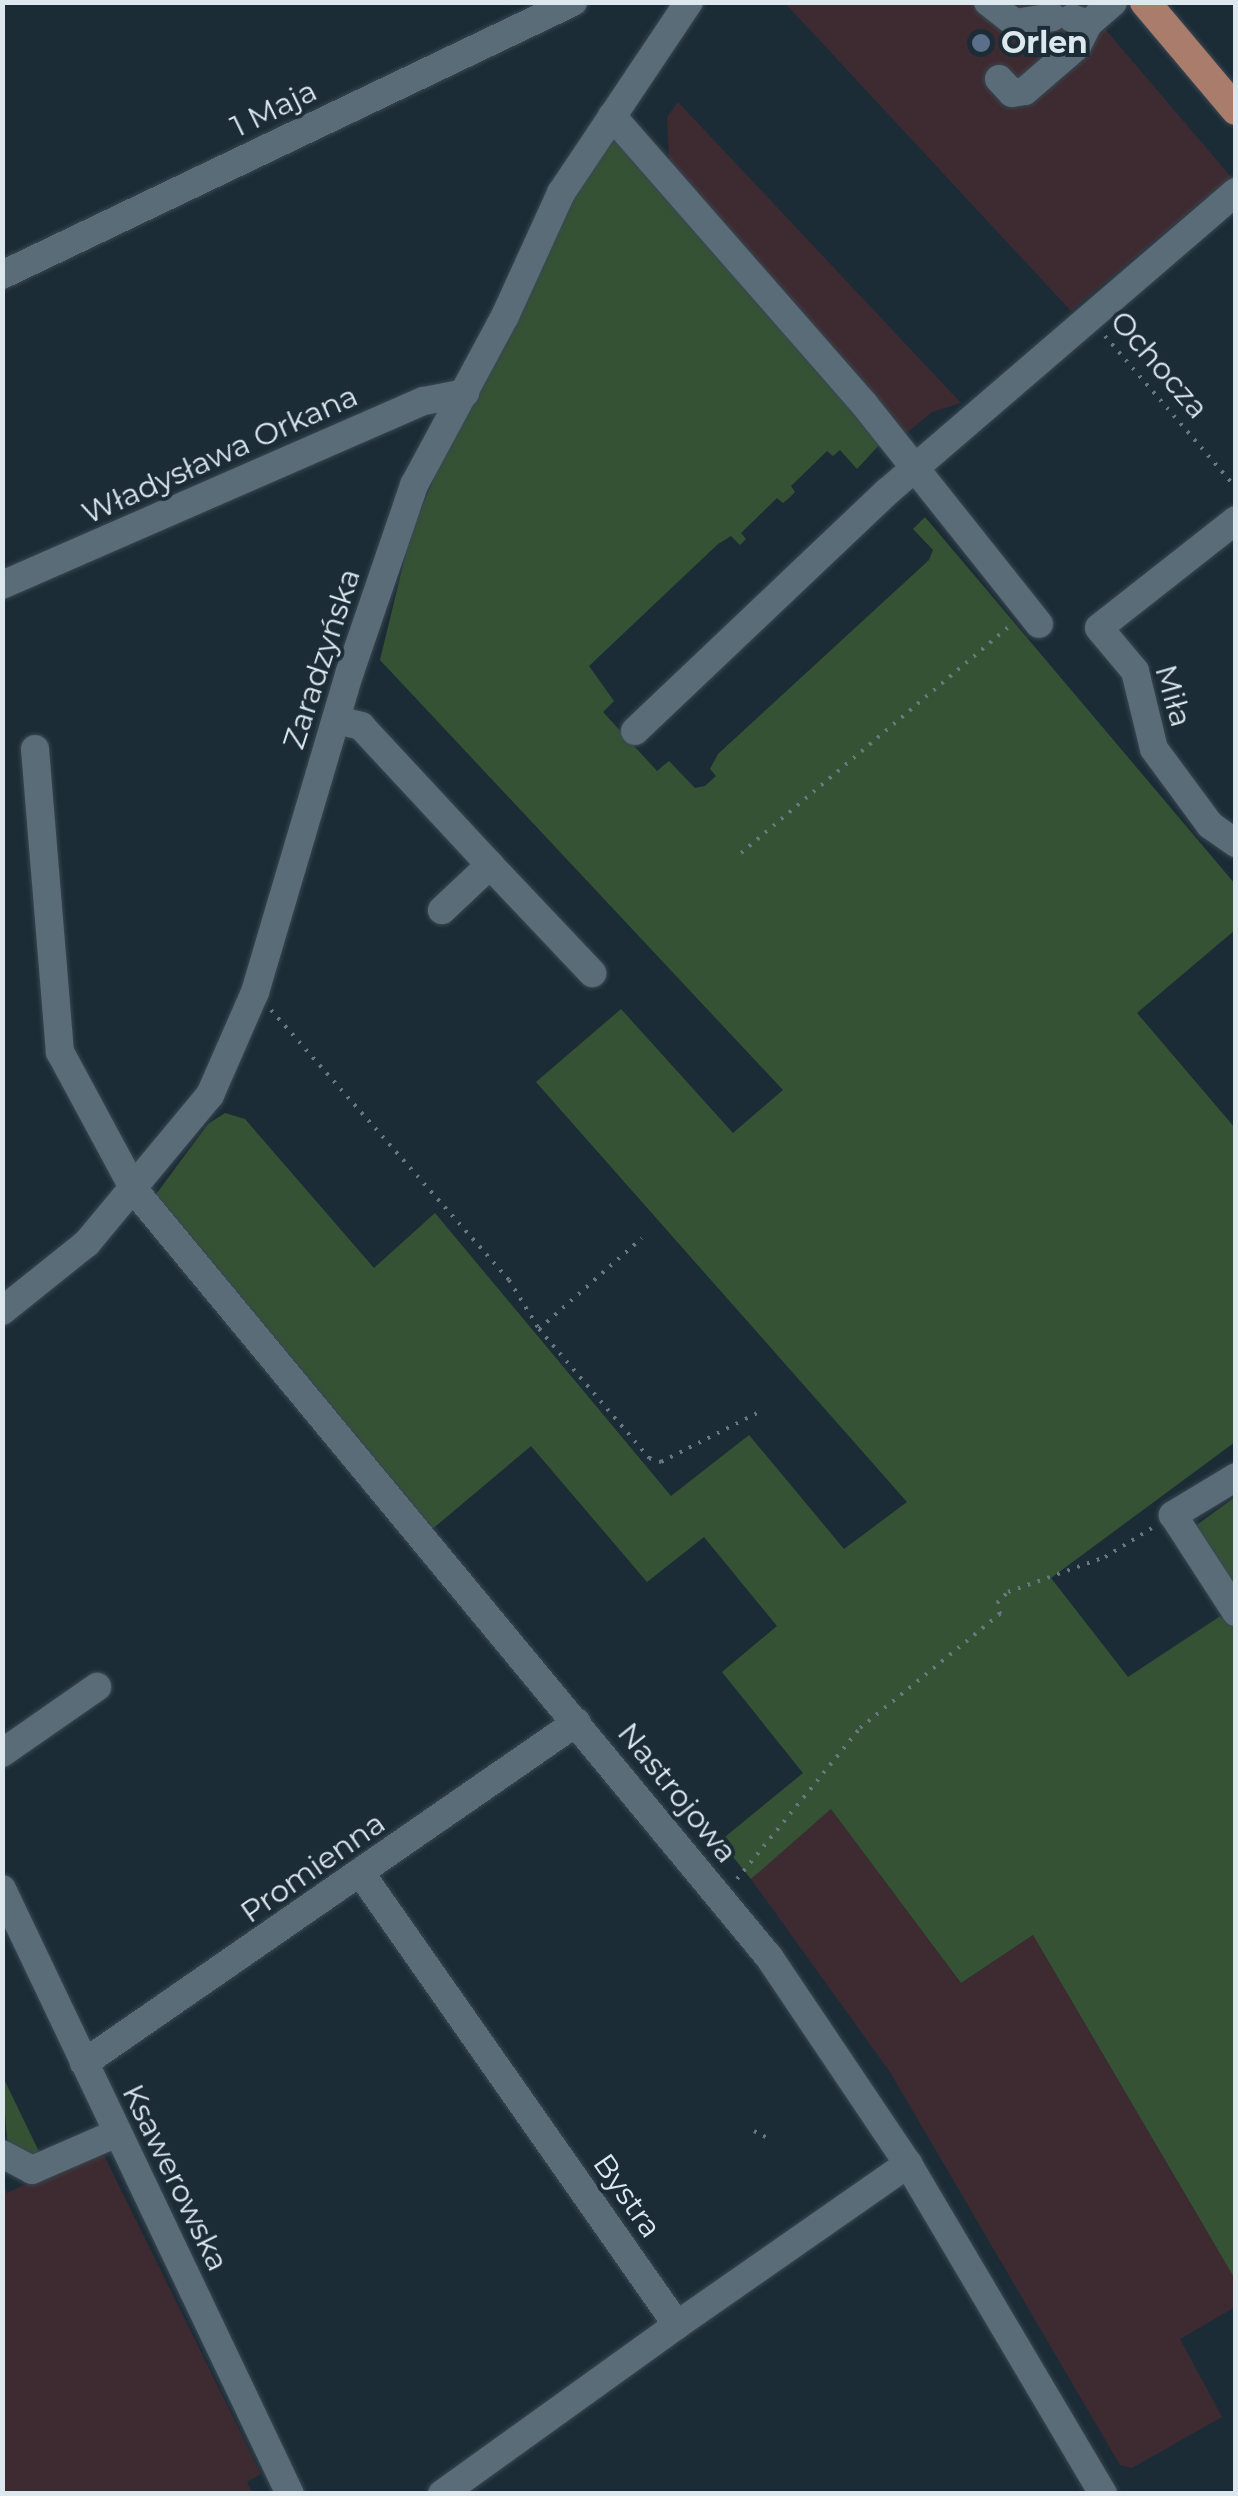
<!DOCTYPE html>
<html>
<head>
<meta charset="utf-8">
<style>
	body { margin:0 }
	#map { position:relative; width:1238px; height:2496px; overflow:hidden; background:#1c2c37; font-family:Montserrat,sans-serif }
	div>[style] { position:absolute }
	.industrial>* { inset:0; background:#3e2b31 }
	.green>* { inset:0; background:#355334 }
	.path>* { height:4px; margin-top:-2px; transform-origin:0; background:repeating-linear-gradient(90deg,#697780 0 2.5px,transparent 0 10.5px) }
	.roads { filter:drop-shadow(0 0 2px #394750) drop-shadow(0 0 2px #394750) }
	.minor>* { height:28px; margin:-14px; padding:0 14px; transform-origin:14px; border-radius:14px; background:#5b6c79 }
	.major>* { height:30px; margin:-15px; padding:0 15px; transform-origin:15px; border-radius:15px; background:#a97c6c }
	.dots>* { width:28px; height:28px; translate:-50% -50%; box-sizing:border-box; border:5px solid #1c2c37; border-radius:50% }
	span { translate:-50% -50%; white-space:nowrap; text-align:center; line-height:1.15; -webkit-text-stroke:8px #1c2c37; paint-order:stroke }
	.poi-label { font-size:30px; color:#dde7ee; font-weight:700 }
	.left { translate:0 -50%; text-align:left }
	.street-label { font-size:30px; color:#dde7ee }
	.frame { position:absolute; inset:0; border:5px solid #dde7ee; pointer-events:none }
</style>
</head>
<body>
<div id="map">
	<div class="industrial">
		<div style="clip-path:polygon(785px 3px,1083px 3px,1231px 177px,1071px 311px)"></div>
		<div style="clip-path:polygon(678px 102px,961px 403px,932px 412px,903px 436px,669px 160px,667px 117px)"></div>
		<div style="clip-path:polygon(831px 1809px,961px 1983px,1033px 1935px,1235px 2279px,1235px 2307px,1180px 2339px,1222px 2417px,1132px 2468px,1120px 2465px,890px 2072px,751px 1879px)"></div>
		<div style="clip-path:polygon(101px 2149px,261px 2474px,247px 2482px,252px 2493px,3px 2493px,2px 2184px,7px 2193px)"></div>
	</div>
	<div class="green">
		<div style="clip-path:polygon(612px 137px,881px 443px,857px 469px,840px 450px,833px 456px,827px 451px,791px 486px,795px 492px,789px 498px,783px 503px,777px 498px,741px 533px,746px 539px,740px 545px,731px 536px,718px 544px,589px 666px,614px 701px,603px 712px,657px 771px,669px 761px,695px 788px,705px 786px,716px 776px,710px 769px,718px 754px,929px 560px,933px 550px,913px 529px,925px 517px,1235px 884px,1235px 930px,1137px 1013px,1235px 1128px,1235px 1442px,1051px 1578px,1128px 1677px,1228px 1611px,1235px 1623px,1235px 2279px,1033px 1935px,961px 1983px,831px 1809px,751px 1879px,720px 1841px,803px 1773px,722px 1672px,777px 1626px,704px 1537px,647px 1582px,531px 1446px,430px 1531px,151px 1201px,208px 1124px,225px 1113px,245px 1119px,374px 1268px,435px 1213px,671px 1496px,749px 1435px,844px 1549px,907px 1502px,536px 1082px,621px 1009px,733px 1133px,783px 1090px,380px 660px,411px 532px,441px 462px,508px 340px,560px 206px)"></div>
		<div style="clip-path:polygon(1235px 1497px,1235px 1593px,1194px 1527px)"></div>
		<div style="clip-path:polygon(2px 2075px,43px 2160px,8px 2151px)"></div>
	</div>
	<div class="path">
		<div style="left:1105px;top:336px;width:201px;rotate:49.2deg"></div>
		<div style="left:741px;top:853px;width:353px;rotate:-40.2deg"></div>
		<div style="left:271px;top:1010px;width:360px;rotate:48.6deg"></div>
		<div style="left:509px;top:1280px;width:57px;rotate:58.5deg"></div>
		<div style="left:539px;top:1329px;width:137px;rotate:-41.5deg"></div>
		<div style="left:539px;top:1329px;width:170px;rotate:49.5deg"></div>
		<div style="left:649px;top:1458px;width:13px;rotate:18deg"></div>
		<div style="left:661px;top:1462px;width:114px;rotate:-27deg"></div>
		<div style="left:737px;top:1879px;width:195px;rotate:-50.8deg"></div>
		<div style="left:860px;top:1728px;width:181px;rotate:-39.2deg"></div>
		<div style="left:1000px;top:1614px;width:11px;rotate:-105deg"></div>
		<div style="left:997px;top:1603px;width:16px;rotate:-45deg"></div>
		<div style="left:1008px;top:1592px;width:103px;rotate:-19.8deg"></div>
		<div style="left:1105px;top:1557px;width:55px;rotate:-31.7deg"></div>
		<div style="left:754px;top:2131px;width:18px;rotate:27deg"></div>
	</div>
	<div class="roads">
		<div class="minor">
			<div style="left:988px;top:2px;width:34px;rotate:38deg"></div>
			<div style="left:1015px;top:23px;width:38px;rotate:-9deg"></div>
			<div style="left:1072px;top:18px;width:17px;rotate:21deg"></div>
			<div style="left:1088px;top:24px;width:33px;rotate:-41deg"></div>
			<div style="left:999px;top:79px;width:19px;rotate:47deg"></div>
			<div style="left:1012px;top:93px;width:13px;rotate:-9deg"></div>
			<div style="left:1025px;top:91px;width:69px;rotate:-40.9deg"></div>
			<div style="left:1077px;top:46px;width:25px;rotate:-63deg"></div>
			<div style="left:612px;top:116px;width:383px;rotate:48.8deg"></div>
			<div style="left:864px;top:404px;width:281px;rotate:51.5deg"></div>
			<div style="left:2px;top:275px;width:633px;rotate:-25.55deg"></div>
			<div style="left:1236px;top:520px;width:174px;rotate:141.8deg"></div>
			<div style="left:1099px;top:628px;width:56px;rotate:50.1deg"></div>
			<div style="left:1135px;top:671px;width:80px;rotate:76.3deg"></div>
			<div style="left:1154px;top:749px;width:94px;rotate:53.6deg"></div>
			<div style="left:1210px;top:825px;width:32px;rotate:35deg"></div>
			<div style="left:2px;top:585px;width:460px;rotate:-23.6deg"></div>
			<div style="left:424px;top:401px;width:42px;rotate:-11deg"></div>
			<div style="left:336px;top:720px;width:26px;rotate:13deg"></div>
			<div style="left:361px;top:726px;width:190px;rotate:47.1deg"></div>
			<div style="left:490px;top:865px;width:66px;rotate:136.8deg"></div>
			<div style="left:635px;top:731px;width:347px;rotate:-43.5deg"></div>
			<div style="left:887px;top:492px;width:460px;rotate:-40.7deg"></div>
			<div style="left:35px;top:749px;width:304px;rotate:85.3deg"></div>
			<div style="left:60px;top:1052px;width:158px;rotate:61.7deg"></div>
			<div style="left:135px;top:1191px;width:994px;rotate:50.39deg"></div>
			<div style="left:769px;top:1957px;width:249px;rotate:56.1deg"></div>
			<div style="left:908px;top:2164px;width:383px;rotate:59.4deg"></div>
			<div style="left:490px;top:865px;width:149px;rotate:46.6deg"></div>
			<div style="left:2px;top:1311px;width:109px;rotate:-38.7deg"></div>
			<div style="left:87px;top:1243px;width:192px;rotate:-50.3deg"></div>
			<div style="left:210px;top:1095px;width:112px;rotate:-66.4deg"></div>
			<div style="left:255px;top:992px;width:334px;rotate:-73.5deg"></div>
			<div style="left:350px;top:672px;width:198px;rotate:-71.1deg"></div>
			<div style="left:414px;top:485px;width:192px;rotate:-61.7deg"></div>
			<div style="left:505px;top:316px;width:135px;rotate:-65.5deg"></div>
			<div style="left:561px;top:193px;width:230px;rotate:-56.2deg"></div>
			<div style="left:1236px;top:1477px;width:74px;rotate:148.9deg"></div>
			<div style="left:1173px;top:1515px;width:116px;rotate:57deg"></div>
			<div style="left:2px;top:1753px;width:116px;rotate:-34.8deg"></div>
			<div style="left:362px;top:1875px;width:549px;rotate:55.01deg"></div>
			<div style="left:677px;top:2325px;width:282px;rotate:-34.9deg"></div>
			<div style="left:2px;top:1889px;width:670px;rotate:64.54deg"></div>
			<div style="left:84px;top:2063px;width:599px;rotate:-34.67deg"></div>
			<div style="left:2px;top:2154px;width:34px;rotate:28deg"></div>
			<div style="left:32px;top:2170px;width:93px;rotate:-23.5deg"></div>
			<div style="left:442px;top:2494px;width:289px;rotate:-35.7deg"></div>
		</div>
		<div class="major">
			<div style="left:1145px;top:2px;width:141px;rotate:49.9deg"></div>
		</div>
	</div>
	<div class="dots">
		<div style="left:981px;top:43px;background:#5c6f8a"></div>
	</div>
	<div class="poi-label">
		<span class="left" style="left:1001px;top:43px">Orlen</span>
	</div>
	<div class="street-label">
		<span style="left:274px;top:109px;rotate:-26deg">1 Maja</span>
		<span style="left:1159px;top:365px;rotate:49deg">Ochocza</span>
		<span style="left:220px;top:455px;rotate:-24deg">Władysława Orkana</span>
		<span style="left:322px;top:659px;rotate:-72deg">Zaradzyńska</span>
		<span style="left:1173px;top:696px;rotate:74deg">Miła</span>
		<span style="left:677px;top:1793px;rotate:51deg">Nastrojowa</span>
		<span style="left:313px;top:1868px;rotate:-35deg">Promienna</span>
		<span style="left:175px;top:2178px;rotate:64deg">Ksawerowska</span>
		<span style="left:627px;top:2196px;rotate:55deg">Bystra</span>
	</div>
	<div class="frame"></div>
</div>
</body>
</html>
